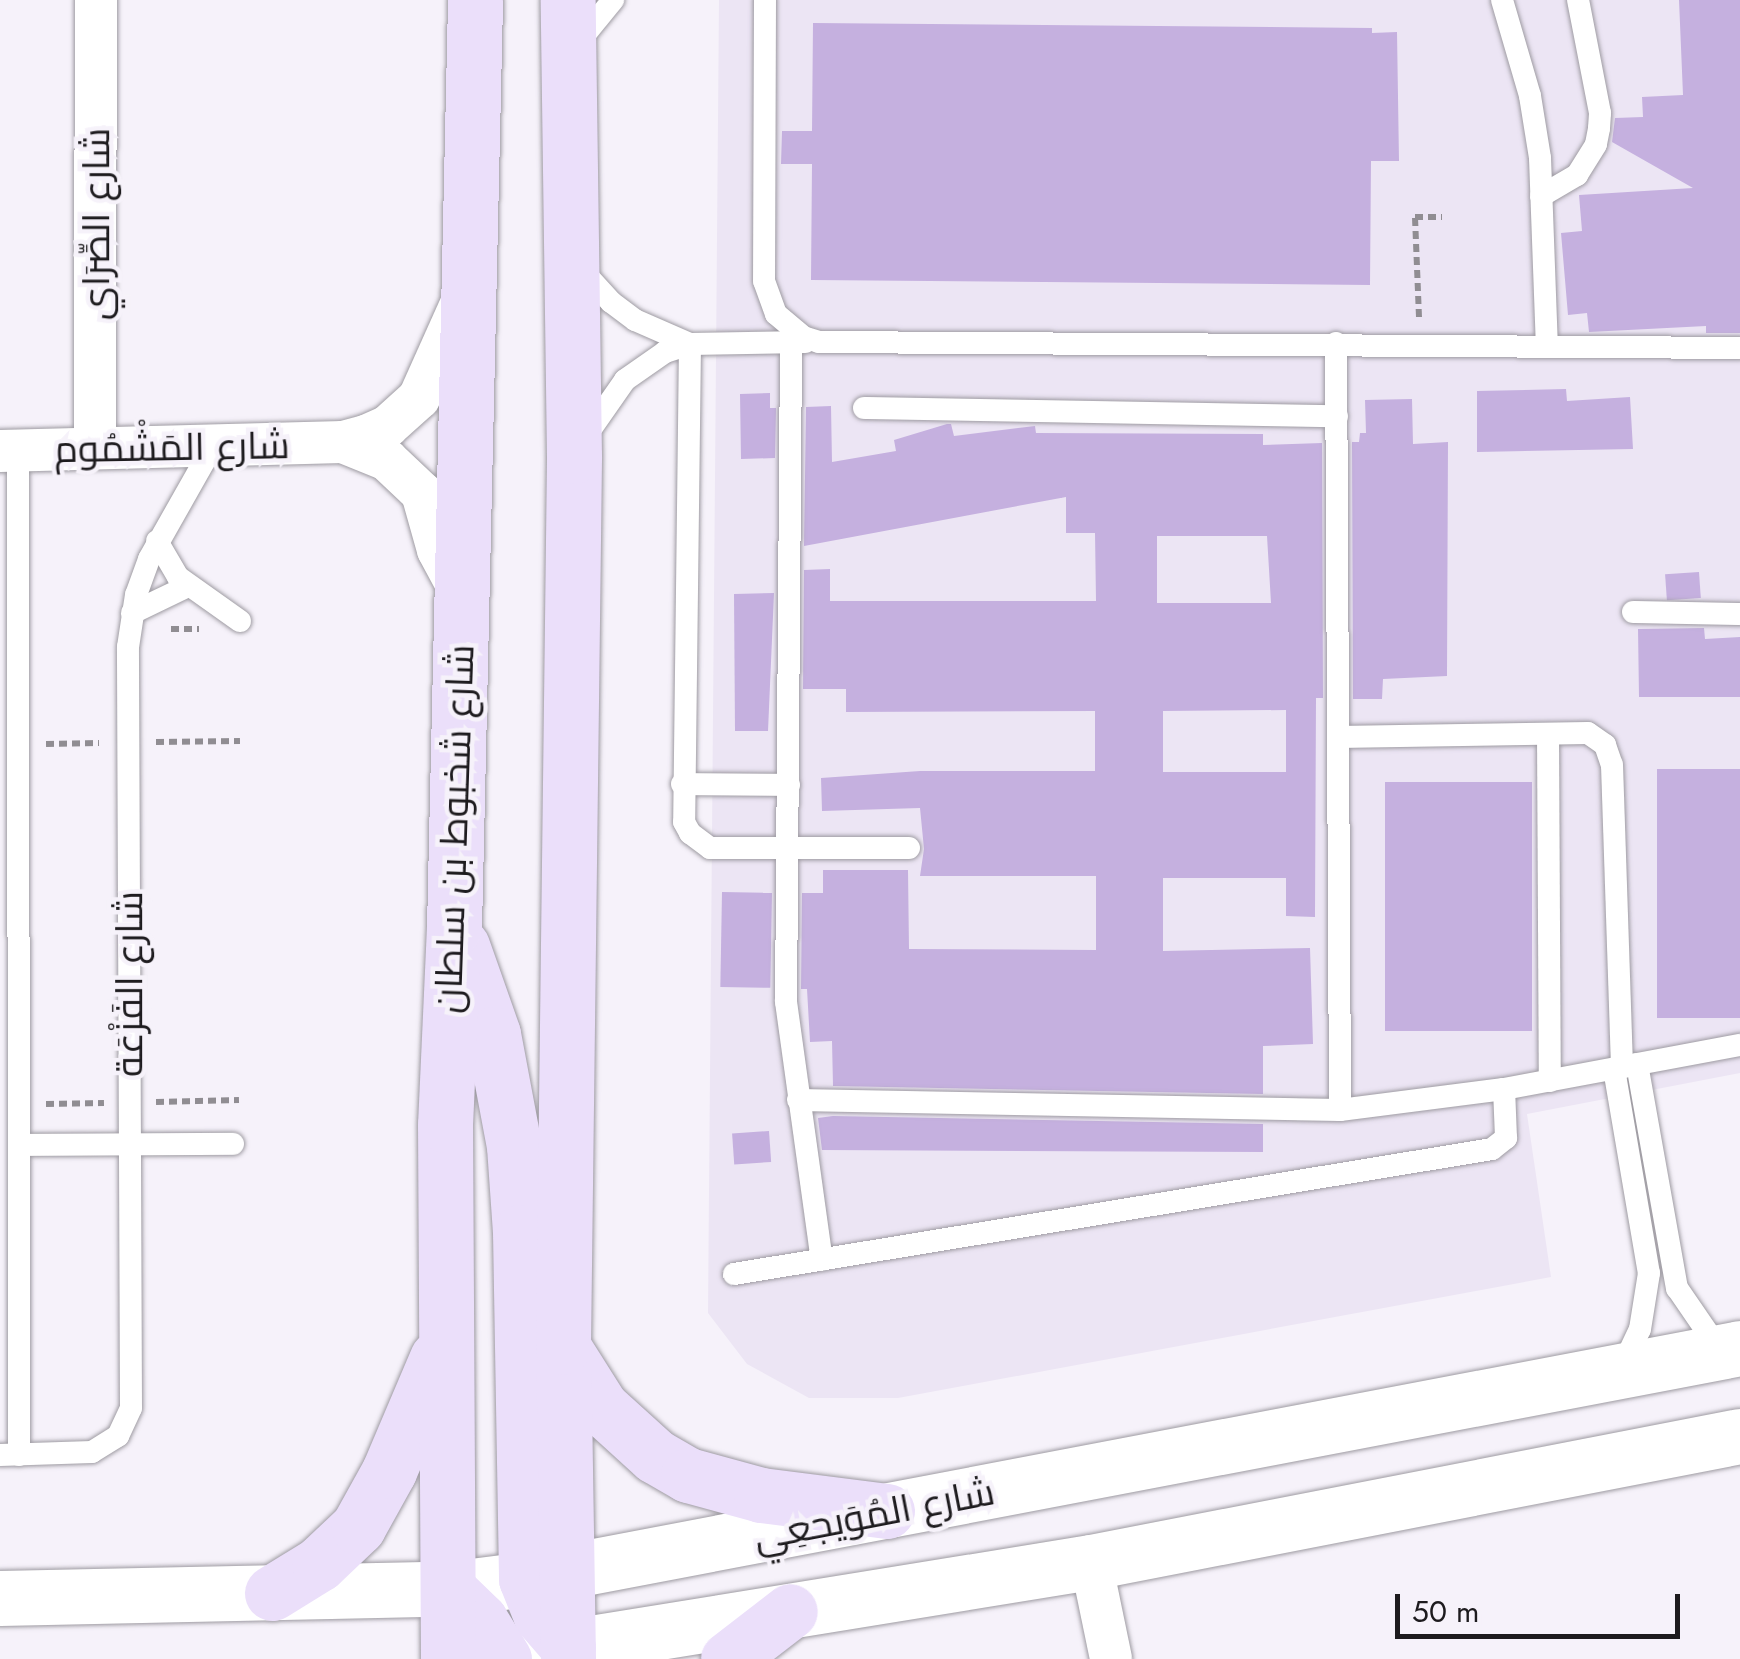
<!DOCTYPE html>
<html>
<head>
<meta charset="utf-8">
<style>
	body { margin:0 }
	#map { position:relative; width:1740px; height:1659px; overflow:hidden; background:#f6f2fa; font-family:Jost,Cairo,sans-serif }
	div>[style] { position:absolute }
	.built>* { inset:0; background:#ece5f4 }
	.building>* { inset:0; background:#c5b0df; transform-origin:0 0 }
	.path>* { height:6px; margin-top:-3px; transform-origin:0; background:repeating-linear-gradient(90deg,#908d92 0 8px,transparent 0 13px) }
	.roads { filter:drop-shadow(0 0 2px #9e9ba2) drop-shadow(0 0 2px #9e9ba2) }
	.lane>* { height:22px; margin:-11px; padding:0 11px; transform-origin:11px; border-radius:11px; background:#fff }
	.street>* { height:42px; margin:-21px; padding:0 21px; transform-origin:21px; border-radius:21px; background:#fff }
	.secondary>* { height:55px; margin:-27.5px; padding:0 27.5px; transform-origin:27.5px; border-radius:27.5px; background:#fff }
	.primary>* { height:55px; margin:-27.5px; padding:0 27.5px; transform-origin:27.5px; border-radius:27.5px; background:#ebdffa }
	span { translate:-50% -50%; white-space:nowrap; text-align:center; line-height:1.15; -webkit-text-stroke:9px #f6f2fa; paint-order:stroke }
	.street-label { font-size:38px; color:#1d1b1e }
	.scale { position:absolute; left:1395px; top:1594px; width:285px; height:45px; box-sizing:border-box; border:5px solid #1d1b1e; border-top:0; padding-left:12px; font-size:30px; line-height:35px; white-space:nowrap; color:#1d1b1e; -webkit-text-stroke:8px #f6f2fa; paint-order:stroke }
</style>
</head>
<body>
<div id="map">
	<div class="built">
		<div style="clip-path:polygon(719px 0,1740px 0,1740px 1073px,1527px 1114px,1551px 1277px,898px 1398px,809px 1398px,747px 1364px,708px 1313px)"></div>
	</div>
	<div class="building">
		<div style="clip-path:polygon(1679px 0,1740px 0,1740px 333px,1706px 333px,1706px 326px,1589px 332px,1587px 313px,1568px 315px,1561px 233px,1582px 231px,1579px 195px,1693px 188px,1612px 142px,1615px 118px,1643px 117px,1642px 97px,1683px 95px)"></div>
		<div style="clip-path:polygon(813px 23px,1372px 28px,1372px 33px,1397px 32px,1399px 161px,1371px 161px,1370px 285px,811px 280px,812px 164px,781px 164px,782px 131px,812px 131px)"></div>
		<div style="clip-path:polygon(1566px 389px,1567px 401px,1630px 397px,1633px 449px,1477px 452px,1477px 391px)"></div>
		<div style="clip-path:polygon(770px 393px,770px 408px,776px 408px,775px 458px,741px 459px,740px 394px)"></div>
		<div style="clip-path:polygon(1412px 399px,1413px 444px,1448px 442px,1447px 676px,1383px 679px,1382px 699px,1353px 699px,1352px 442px,1359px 442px,1360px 433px,1366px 433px,1365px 400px)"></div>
		<div style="clip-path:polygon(evenodd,831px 406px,832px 462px,896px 451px,894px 440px,947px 424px,951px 424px,954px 436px,1035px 426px,1036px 433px,1263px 434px,1263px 445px,1322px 443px,1323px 698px,1316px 698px,1315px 917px,1286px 916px,1286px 878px,1163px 878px,1163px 951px,1310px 948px,1313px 1044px,1263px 1046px,1263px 1094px,833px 1086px,832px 1041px,810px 1042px,807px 989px,801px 989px,802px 893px,823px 893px,823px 870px,908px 870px,909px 949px,1096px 950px,1096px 876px,920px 876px,924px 849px,920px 808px,822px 811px,821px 778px,920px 771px,1095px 771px,1095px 711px,846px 712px,846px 689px,803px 689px,804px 570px,830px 569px,830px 601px,1096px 601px,1095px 533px,1066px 533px,1066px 497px,804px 546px,806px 407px,831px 406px,1157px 536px,1267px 536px,1271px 603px,1157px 603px,1157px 536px,831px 406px,1286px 710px,1286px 772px,1163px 772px,1163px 711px,1286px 710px)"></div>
		<div style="left:1699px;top:572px;width:26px;height:34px;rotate:86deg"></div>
		<div style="clip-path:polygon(774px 593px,768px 731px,735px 731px,734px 594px)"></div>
		<div style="clip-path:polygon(1704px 628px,1705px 639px,1740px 637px,1740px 697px,1639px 697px,1638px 629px)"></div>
		<div style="left:1657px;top:769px;width:83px;height:249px"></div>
		<div style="left:1532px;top:782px;width:249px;height:147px;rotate:90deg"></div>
		<div style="left:722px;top:892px;width:50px;height:95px;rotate:1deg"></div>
		<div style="clip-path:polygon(833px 1116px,1263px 1124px,1263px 1152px,822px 1150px,818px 1118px)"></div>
		<div style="left:769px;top:1131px;width:31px;height:37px;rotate:86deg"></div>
	</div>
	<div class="path">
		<div style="left:1419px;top:317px;width:100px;rotate:-92.3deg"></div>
		<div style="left:1415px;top:217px;width:27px"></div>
		<div style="left:171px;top:629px;width:28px"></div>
		<div style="left:156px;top:742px;width:84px;rotate:-0.7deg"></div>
		<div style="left:46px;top:744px;width:53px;rotate:-1.1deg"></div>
		<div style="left:156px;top:1102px;width:83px;rotate:-1.4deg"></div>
		<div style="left:46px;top:1104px;width:58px;rotate:-1deg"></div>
	</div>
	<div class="roads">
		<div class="lane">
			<div style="left:765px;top:0;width:281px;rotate:90.2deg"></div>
			<div style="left:764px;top:281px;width:35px;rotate:70deg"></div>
			<div style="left:776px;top:314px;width:35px;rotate:40deg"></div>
			<div style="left:803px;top:337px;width:17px;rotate:17deg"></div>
			<div style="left:819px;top:342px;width:921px;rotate:0.37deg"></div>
			<div style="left:1502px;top:0;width:100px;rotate:73.7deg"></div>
			<div style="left:1530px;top:96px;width:63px;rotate:80.8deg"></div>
			<div style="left:1540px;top:158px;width:188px;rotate:87.9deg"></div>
			<div style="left:577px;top:44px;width:57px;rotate:-50.7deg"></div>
			<div style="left:1541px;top:196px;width:42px;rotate:-30.3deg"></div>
			<div style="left:1577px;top:175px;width:36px;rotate:-58deg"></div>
			<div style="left:1596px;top:144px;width:16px;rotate:-79deg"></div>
			<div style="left:1599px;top:128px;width:15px;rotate:-86deg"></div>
			<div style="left:1600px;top:113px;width:115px;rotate:-101deg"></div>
			<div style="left:580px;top:268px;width:46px;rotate:47.6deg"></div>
			<div style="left:611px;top:302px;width:30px;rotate:37deg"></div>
			<div style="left:635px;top:320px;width:60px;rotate:23.6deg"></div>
			<div style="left:791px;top:343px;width:659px;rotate:90.43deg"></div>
			<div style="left:786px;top:1002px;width:260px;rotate:82.1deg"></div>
			<div style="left:1336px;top:343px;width:767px;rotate:89.7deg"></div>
			<div style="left:690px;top:344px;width:478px;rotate:90.7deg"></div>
			<div style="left:684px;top:822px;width:13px;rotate:61deg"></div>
			<div style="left:690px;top:833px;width:25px;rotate:37deg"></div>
			<div style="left:710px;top:848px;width:199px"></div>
			<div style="left:864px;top:408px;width:473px;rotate:1deg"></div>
			<div style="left:586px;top:436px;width:68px;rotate:-55.1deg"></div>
			<div style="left:625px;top:380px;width:49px;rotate:-35deg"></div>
			<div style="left:665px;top:352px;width:26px;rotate:-18deg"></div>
			<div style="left:690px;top:344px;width:115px;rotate:-1deg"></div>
			<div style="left:18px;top:451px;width:1004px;rotate:89.94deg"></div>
			<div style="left:157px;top:541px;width:42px;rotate:59.7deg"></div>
			<div style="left:178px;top:577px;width:76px;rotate:35.4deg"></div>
			<div style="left:1633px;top:612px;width:107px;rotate:1.1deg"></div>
			<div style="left:132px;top:613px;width:62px;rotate:-25.7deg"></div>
			<div style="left:1548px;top:734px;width:347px;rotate:89.7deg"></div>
			<div style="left:1338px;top:737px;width:250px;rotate:-0.9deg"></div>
			<div style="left:1588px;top:733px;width:21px;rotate:35deg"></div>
			<div style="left:1605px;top:745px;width:21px;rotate:71deg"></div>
			<div style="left:1612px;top:765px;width:303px;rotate:88.1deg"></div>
			<div style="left:682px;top:784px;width:107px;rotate:0.5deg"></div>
			<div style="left:1637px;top:1064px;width:228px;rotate:79.9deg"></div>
			<div style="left:1677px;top:1288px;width:74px;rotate:55.5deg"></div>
			<div style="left:1614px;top:1069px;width:207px;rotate:80.3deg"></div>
			<div style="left:1649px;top:1273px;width:57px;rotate:99.1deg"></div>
			<div style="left:1640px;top:1329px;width:42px;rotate:115.3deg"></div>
			<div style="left:798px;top:1100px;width:542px;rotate:1.06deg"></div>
			<div style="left:1340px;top:1110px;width:165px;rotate:-7.3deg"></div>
			<div style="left:1504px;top:1089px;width:240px;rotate:-10.6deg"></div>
			<div style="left:19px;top:1145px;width:214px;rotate:-0.3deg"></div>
			<div style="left:734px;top:1274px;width:768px;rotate:-9.36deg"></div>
			<div style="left:1492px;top:1149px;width:18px;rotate:-38deg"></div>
			<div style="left:1506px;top:1138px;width:49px;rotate:-92.3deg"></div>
			<div style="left:0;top:1455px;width:92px;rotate:-1.9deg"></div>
			<div style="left:92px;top:1452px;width:31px;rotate:-32deg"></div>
			<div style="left:118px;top:1436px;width:31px;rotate:-65deg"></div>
			<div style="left:131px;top:1408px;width:761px;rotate:-90.23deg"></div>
			<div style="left:128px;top:647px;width:53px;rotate:-81.3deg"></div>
			<div style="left:136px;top:595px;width:38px;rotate:-70deg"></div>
			<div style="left:149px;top:559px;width:130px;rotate:-60.5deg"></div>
		</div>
		<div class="street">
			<div style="left:343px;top:442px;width:48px;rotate:22.2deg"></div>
			<div style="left:387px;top:460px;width:48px;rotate:43.3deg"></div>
			<div style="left:422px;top:493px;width:59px;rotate:74.3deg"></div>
			<div style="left:438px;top:550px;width:44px;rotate:61.7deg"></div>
			<div style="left:95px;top:448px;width:448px;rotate:-89.9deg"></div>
			<div style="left:0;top:451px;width:343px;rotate:-1.5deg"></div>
			<div style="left:343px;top:442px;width:24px;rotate:-15deg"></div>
			<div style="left:366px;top:436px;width:24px;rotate:-24deg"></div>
			<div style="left:388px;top:426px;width:42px;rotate:-42.1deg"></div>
			<div style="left:419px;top:398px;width:105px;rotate:-65.9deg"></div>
			<div style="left:1091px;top:1562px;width:99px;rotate:78.3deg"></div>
		</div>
		<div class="secondary">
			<div style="left:0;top:1598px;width:448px;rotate:-1.2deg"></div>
			<div style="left:448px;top:1589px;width:79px;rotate:-7.3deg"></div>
			<div style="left:526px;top:1579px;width:1236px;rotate:-10.77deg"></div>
			<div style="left:492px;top:1659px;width:607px;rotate:-9.2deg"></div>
			<div style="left:1091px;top:1562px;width:661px;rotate:-10.99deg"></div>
		</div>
		<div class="primary">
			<div style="left:462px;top:946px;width:93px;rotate:70.6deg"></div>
			<div style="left:493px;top:1034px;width:114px;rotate:79.4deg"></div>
			<div style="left:514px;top:1146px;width:86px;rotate:86deg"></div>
			<div style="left:520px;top:1232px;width:347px;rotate:89deg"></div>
			<div style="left:526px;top:1579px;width:40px;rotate:68deg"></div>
			<div style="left:541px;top:1616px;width:41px;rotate:48.9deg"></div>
			<div style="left:563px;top:1347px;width:71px;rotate:57.7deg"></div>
			<div style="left:601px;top:1407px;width:73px;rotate:42.2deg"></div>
			<div style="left:655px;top:1456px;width:38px;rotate:30deg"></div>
			<div style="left:688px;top:1475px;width:76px;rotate:15.3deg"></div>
			<div style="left:761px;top:1495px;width:127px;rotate:7.2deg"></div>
			<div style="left:448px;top:1589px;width:45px;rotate:44.1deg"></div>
			<div style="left:480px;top:1620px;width:46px;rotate:58.4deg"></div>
			<div style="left:272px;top:1593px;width:55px;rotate:-31.7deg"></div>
			<div style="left:319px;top:1564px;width:54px;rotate:-43.5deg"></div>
			<div style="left:358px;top:1527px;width:64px;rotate:-61deg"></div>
			<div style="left:389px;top:1471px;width:123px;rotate:-67deg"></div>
			<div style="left:448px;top:1659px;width:534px;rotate:-90.32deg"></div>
			<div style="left:445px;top:1125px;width:197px;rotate:-87.4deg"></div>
			<div style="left:454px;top:928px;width:928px;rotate:-88.7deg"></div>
			<div style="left:568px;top:1659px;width:312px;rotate:-90.9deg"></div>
			<div style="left:563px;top:1347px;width:891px;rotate:-89.29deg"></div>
			<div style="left:574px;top:456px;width:456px;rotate:-90.8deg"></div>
			<div style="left:728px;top:1659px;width:78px;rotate:-37.7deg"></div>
		</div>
	</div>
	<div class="street-label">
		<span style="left:96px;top:224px;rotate:-90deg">شارع الصِّرَاي</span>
		<span style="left:172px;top:447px;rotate:-1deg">شارع المَشْمُوم</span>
		<span style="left:454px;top:829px;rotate:-88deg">شارع شخبوط بن سلطان</span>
		<span style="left:129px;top:984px;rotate:-90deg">شارع الفَزْعَة</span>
		<span style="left:874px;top:1514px;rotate:-11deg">شارع المُوَيجعِي</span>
	</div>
	<div class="scale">50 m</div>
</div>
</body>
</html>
